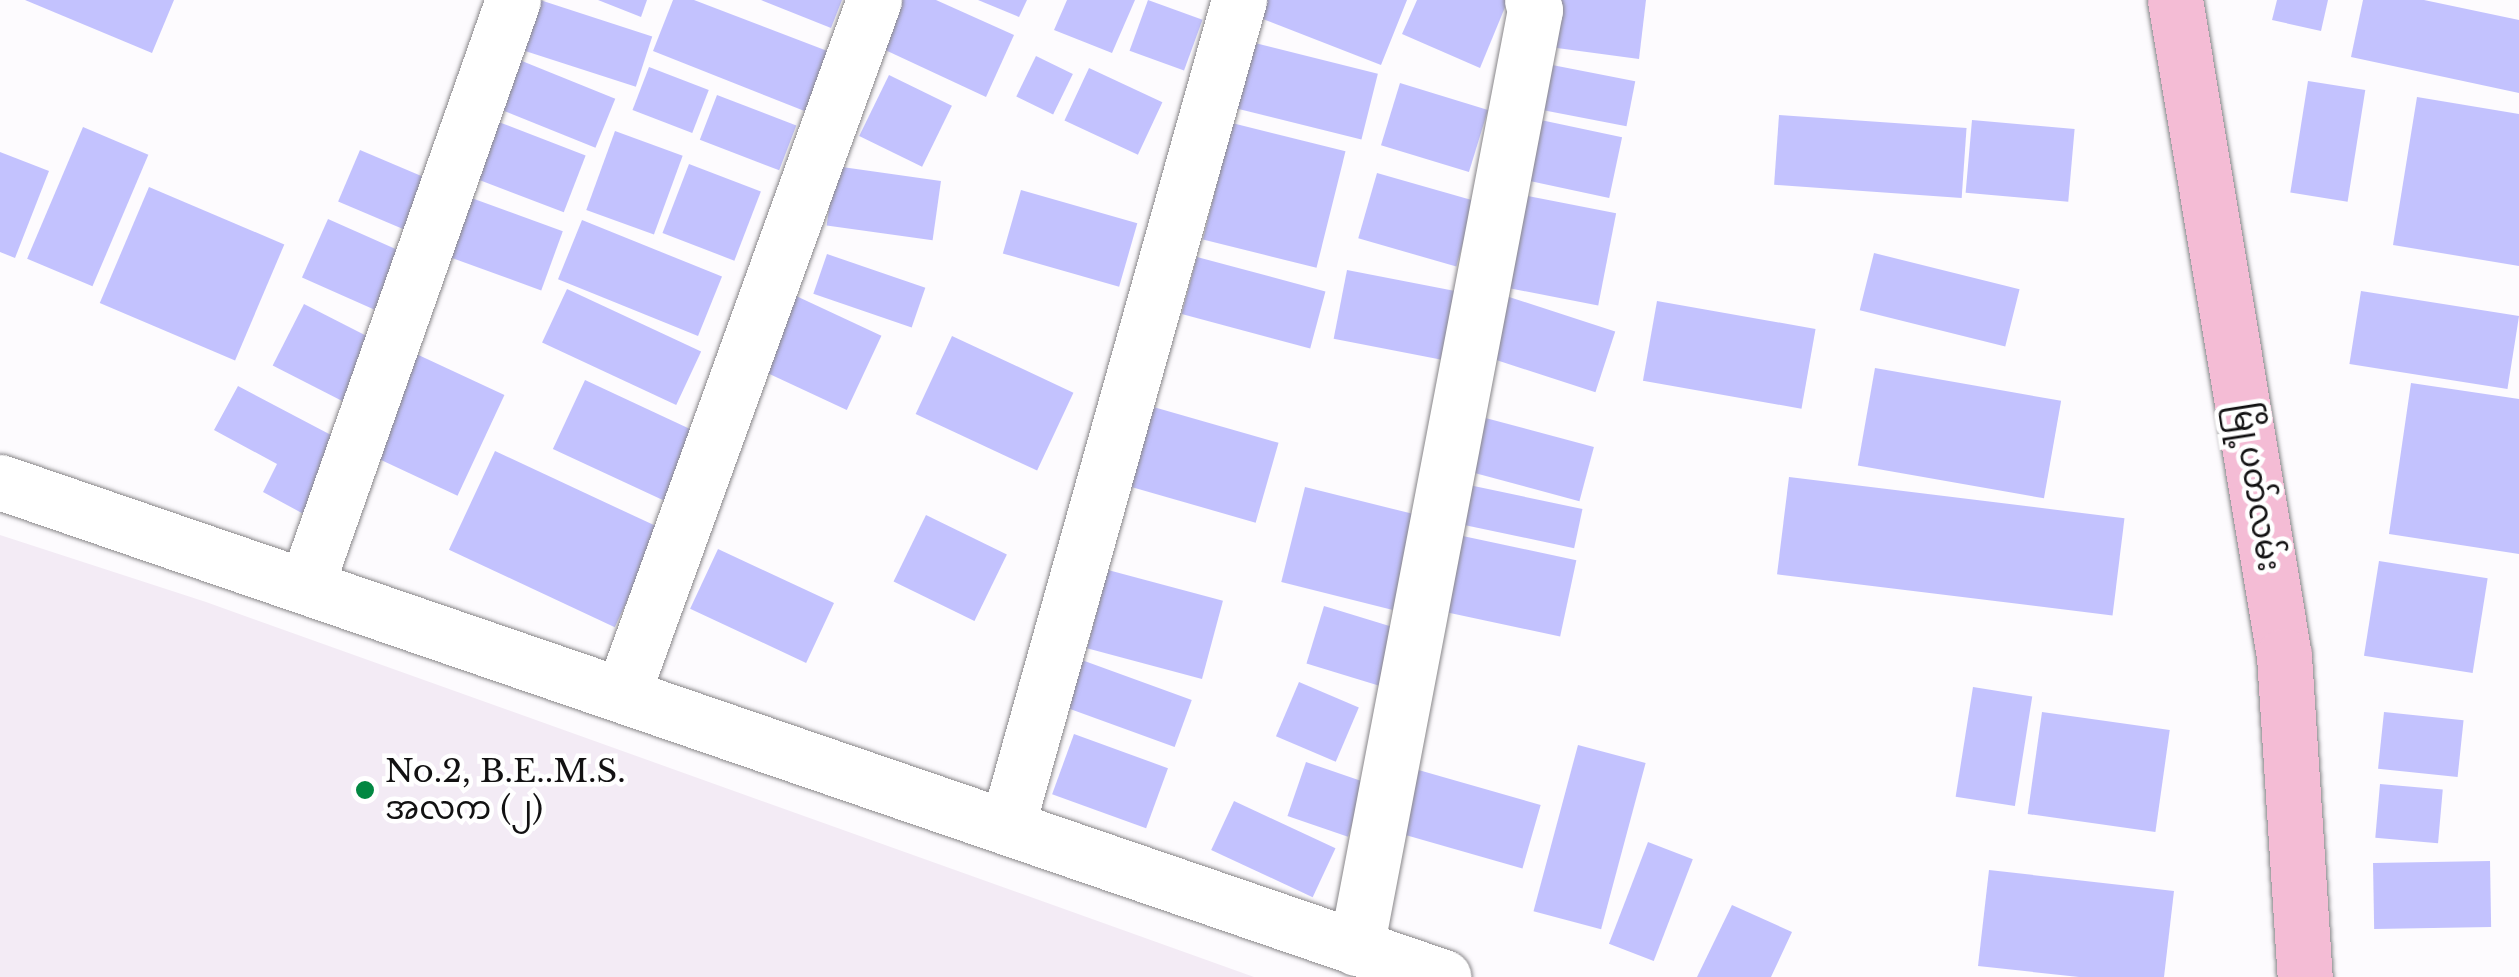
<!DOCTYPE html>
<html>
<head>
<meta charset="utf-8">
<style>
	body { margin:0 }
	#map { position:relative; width:2519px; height:977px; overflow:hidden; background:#fdfbfe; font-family:"Libre Baskerville","Noto Sans Myanmar",serif }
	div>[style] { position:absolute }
	.built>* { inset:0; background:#f3ebf5 }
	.building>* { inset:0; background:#c3c2fe; transform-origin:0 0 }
	.roads { filter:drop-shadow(0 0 2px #888689) drop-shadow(0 0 2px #888689) }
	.minor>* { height:55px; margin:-27.5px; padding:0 27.5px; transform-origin:27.5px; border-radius:27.5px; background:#fff }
	.major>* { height:55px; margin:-27.5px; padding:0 27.5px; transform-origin:27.5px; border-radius:27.5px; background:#f4bcd5 }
	.dots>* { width:28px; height:28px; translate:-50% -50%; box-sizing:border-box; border:5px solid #fff; border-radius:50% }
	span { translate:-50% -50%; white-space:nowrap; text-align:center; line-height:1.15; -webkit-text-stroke:9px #fff; paint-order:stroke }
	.street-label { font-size:32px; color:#121112 }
	.poi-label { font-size:32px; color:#121112 }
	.left { translate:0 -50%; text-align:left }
</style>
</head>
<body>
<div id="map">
	<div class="built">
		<div style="clip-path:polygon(0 535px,206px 602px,1254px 977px,0 977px)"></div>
	</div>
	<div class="building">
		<div style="clip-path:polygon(25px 0,174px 0,152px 53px)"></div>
		<div style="left:540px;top:0;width:118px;height:53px;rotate:18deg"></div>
		<div style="clip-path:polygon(598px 0,647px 0,641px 17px)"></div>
		<div style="clip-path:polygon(673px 0,694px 0,830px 52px,807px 112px,653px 51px)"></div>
		<div style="clip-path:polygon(761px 0,842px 0,831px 28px)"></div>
		<div style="clip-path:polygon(887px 0,936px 0,1014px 35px,986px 97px,868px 42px)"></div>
		<div style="clip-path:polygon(978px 0,1027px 0,1019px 17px)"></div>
		<div style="clip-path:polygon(1067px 0,1135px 0,1112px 53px,1054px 30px)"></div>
		<div style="left:1148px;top:0;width:58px;height:54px;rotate:20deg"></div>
		<div style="clip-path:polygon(1261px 0,1407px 0,1381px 65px,1255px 16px)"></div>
		<div style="clip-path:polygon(1417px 0,1508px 0,1480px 68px,1402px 34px)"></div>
		<div style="clip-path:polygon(1548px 0,1646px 0,1639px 59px,1542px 46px)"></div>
		<div style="clip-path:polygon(2277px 0,2328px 0,2321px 31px,2272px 20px)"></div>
		<div style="clip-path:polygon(2363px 0,2424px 0,2519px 20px,2519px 93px,2351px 57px)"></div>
		<div style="left:1243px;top:40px;width:139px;height:68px;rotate:14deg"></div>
		<div style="left:1036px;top:56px;width:41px;height:45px;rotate:26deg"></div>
		<div style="left:517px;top:59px;width:106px;height:53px;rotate:22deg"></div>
		<div style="left:1542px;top:63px;width:95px;height:46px;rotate:11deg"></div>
		<div style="left:649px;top:67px;width:64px;height:46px;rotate:21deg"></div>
		<div style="left:1089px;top:68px;width:81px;height:58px;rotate:25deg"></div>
		<div style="left:889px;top:75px;width:70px;height:68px;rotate:26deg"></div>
		<div style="left:2308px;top:81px;width:58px;height:113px;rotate:9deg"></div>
		<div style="left:1400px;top:83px;width:92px;height:65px;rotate:17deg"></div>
		<div style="left:717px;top:95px;width:85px;height:48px;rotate:21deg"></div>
		<div style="clip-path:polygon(2417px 97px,2519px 114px,2519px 266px,2393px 245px)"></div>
		<div style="left:1779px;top:115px;width:188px;height:70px;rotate:4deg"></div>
		<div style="left:1536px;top:119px;width:88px;height:62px;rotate:12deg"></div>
		<div style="left:1972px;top:120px;width:103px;height:73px;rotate:5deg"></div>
		<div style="left:496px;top:121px;width:96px;height:61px;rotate:21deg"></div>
		<div style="left:1232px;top:123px;width:117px;height:120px;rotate:14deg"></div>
		<div style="left:83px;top:127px;width:71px;height:143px;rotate:23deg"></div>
		<div style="left:615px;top:131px;width:72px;height:84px;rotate:20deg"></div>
		<div style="left:360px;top:150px;width:82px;height:56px;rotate:23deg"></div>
		<div style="clip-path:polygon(0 152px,49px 171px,15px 258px,0 252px)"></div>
		<div style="left:689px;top:164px;width:77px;height:74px;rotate:21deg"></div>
		<div style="left:835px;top:166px;width:107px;height:60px;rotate:8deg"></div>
		<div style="left:1377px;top:173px;width:102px;height:68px;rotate:16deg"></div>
		<div style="left:149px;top:187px;width:147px;height:126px;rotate:23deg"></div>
		<div style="left:1021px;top:190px;width:121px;height:66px;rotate:16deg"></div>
		<div style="left:1517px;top:194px;width:101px;height:94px;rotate:11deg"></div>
		<div style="left:466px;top:196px;width:103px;height:63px;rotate:20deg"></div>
		<div style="left:328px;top:219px;width:82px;height:64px;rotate:24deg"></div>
		<div style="left:582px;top:220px;width:151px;height:64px;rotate:22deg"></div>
		<div style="left:1874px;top:253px;width:150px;height:59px;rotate:14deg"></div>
		<div style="left:827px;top:254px;width:104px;height:42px;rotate:19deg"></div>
		<div style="left:1197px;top:257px;width:133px;height:59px;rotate:15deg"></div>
		<div style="left:1347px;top:270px;width:114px;height:70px;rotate:11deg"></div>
		<div style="left:779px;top:288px;width:113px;height:82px;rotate:25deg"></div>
		<div style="left:567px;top:289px;width:148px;height:59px;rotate:25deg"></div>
		<div style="left:2361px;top:291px;width:160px;height:74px;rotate:9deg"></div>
		<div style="left:1503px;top:295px;width:118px;height:64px;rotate:18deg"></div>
		<div style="left:1657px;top:301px;width:161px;height:81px;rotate:10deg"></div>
		<div style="left:304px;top:304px;width:83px;height:69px;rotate:27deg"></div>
		<div style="left:952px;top:336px;width:134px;height:86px;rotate:25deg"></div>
		<div style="left:412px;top:352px;width:102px;height:111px;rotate:25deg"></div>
		<div style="left:1875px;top:368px;width:189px;height:99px;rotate:10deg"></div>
		<div style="left:585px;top:380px;width:123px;height:76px;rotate:25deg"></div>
		<div style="clip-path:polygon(2411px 383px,2519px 399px,2519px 554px,2389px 534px)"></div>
		<div style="clip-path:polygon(238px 386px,350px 445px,311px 518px,263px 492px,277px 464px,214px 430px)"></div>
		<div style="left:1143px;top:404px;width:141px;height:83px;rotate:16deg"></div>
		<div style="left:1478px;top:416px;width:120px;height:56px;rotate:15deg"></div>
		<div style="left:495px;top:451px;width:183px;height:109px;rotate:25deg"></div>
		<div style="left:1789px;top:477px;width:338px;height:98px;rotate:7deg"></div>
		<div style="left:1469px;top:485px;width:116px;height:40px;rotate:12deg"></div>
		<div style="left:1305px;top:487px;width:115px;height:98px;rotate:14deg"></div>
		<div style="left:926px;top:515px;width:90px;height:74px;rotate:26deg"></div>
		<div style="left:1458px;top:535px;width:121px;height:78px;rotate:12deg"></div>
		<div style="left:718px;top:549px;width:128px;height:66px;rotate:25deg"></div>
		<div style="left:2379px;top:561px;width:110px;height:96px;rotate:9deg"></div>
		<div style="left:1108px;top:570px;width:119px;height:81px;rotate:15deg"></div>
		<div style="left:1324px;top:606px;width:77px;height:60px;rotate:17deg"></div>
		<div style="left:1079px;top:659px;width:120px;height:50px;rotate:20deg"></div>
		<div style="left:1299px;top:682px;width:65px;height:59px;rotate:23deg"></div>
		<div style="left:1973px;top:687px;width:60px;height:111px;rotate:9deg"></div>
		<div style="left:2042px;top:712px;width:129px;height:103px;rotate:8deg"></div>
		<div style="left:2384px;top:712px;width:80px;height:57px;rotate:6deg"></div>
		<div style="left:1074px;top:734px;width:100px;height:64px;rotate:20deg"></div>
		<div style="left:1578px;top:745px;width:70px;height:172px;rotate:15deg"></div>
		<div style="left:1306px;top:762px;width:64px;height:57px;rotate:19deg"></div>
		<div style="left:1408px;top:767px;width:138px;height:66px;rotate:16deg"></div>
		<div style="left:2380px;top:784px;width:63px;height:54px;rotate:5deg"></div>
		<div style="left:1234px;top:801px;width:112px;height:54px;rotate:25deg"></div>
		<div style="left:1648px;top:842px;width:48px;height:109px;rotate:21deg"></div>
		<div style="left:2490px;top:861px;width:66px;height:117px;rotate:89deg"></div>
		<div style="clip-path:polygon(1989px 870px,2174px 891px,2164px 977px,2079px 977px,1978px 966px)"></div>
		<div style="clip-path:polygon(1732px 905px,1792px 932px,1771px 977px,1697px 977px)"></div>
	</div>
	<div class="roads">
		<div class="minor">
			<div style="left:0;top:482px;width:1526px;rotate:18.93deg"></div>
			<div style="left:307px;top:583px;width:618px;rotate:-70.54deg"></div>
			<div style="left:622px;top:695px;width:739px;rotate:-70.07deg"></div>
			<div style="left:1008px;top:823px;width:855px;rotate:-74.32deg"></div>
			<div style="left:1356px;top:948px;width:955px;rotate:-79.2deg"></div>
			<div style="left:1535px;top:10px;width:10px;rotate:-107deg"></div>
		</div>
		<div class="major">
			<div style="left:2175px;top:0;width:665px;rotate:80.57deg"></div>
			<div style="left:2284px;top:656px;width:322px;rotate:86.3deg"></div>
		</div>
	</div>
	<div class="dots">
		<div style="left:365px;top:790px;background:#028742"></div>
	</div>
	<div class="street-label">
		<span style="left:2256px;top:487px;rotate:81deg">မြို့ပတ်လမ်း</span>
	</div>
	<div class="poi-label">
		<span class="left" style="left:385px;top:790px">No.2, B.E..M.S.<br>အလက (၂)</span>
	</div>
</div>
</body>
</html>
